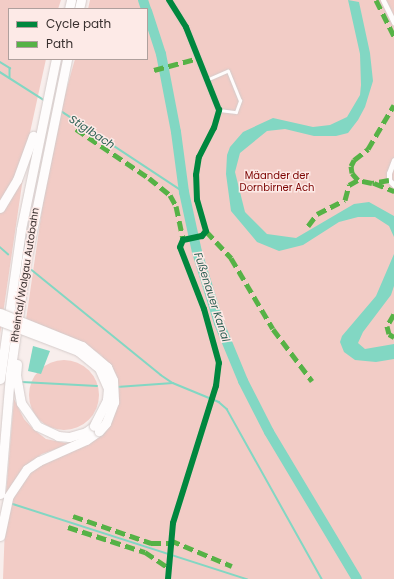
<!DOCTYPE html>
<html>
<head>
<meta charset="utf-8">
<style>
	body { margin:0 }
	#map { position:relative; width:394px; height:579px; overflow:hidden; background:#f8eeec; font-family:Poppins,sans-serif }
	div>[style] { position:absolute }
	.green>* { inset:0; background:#f2ccc6 }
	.round { border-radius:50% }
	.water>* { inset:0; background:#82d7c3 }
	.stream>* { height:1.5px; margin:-0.75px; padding:0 0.75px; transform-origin:0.75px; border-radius:0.75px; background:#82d7c3 }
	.river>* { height:10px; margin:-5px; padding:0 5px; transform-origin:5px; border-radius:5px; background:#82d7c3 }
	.roads { filter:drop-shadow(0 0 1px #d4cbca) drop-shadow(0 0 1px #d4cbca) }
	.lane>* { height:2.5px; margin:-1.25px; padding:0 1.25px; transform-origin:1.25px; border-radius:1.25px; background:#fefcfc }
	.street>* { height:5px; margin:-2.5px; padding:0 2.5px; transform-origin:2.5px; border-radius:2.5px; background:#fefcfc }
	.highway>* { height:9px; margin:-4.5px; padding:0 4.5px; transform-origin:4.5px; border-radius:4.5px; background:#fefcfc }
	.bridges { filter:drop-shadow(0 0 1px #d4cbca) drop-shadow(0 0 1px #d4cbca) }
	.highway-bridge>* { height:9px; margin:-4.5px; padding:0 4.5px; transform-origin:4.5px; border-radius:4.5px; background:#fefcfc }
	.quiet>* { height:5px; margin-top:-2.5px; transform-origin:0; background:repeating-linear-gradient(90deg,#56b246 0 10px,transparent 0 15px) }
	.cycleway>* { height:6px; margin:-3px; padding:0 3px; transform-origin:3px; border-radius:3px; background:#00873e }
	span { translate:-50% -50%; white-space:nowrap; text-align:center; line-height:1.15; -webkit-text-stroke:3px #fdeae7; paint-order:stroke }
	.park-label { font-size:10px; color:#7c0402 }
	.street-label { font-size:10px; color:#39302f }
	.water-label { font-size:11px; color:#2f6256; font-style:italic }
	.legend { position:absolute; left:8px; top:8px; width:140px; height:52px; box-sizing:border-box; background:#fdeae7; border:1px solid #afa09d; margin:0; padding:5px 7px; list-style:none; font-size:12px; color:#39302f }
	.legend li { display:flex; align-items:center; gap:8px; height:20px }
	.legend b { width:20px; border:1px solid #afa09d }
</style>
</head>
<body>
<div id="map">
	<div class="green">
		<div style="clip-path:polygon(0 0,61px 0,58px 9px,9px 9px,9px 59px,46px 59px,29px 137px,0 334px)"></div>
		<div style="clip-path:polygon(90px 0,394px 0,394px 579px,3px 579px,5px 525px,11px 498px,20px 481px,44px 461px,110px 423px,118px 400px,116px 379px,101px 355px,81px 342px,26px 320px,45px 189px,56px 127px,75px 59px,147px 59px,147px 9px,88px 9px)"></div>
		<div class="round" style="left:29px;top:360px;width:70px;height:70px"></div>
		<div style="clip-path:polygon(14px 399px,24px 419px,33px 429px,46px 439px,70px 444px,42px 454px,23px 467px,6px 494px)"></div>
	</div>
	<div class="water">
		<div style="clip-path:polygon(348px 0,359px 2px,370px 53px,373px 81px,365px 107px,358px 120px,348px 133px,336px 136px,314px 136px,285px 129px,267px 131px,240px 153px,235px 172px,245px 212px,267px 234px,296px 238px,354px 204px,369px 202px,394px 216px,394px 237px,389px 226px,375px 217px,358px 217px,339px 222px,303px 245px,279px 251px,257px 242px,231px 211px,226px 174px,227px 155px,230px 147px,243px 132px,273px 118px,313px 127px,330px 125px,347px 117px,360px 95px,361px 85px,360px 54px)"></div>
		<div style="clip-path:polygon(394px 254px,394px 286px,391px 295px,363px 332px,358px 343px,365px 349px,394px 344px,394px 359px,376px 362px,355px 360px,344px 352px,340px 342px,342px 336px,376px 296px)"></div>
		<div style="clip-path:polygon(33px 346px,50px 351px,41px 374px,28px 371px)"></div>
	</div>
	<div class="stream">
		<div style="left:0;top:62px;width:12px;rotate:31deg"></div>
		<div style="left:10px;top:68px;width:10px;rotate:90deg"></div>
		<div style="left:0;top:72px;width:52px;rotate:32.5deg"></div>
		<div style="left:61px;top:111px;width:147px;rotate:33.4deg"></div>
		<div style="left:0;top:247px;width:11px;rotate:41deg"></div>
		<div style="left:32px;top:270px;width:166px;rotate:39.1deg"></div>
		<div style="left:161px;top:375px;width:14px;rotate:34deg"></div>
		<div style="left:173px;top:383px;width:50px;rotate:22.4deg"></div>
		<div style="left:219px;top:402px;width:11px;rotate:41deg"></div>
		<div style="left:227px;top:409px;width:195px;rotate:60.8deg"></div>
		<div style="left:22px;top:382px;width:75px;rotate:3.1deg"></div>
		<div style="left:117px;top:387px;width:56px;rotate:-4.1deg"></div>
		<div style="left:13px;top:504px;width:246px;rotate:17.8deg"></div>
	</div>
	<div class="river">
		<div style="left:143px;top:0;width:9px;rotate:72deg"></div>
		<div style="left:147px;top:11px;width:45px;rotate:72deg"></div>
		<div style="left:161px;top:54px;width:79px;rotate:79.1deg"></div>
		<div style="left:176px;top:132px;width:61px;rotate:82.4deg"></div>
		<div style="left:184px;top:192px;width:61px;rotate:77.8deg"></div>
		<div style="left:197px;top:252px;width:74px;rotate:72.8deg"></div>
		<div style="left:219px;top:323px;width:63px;rotate:67.5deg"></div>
		<div style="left:243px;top:381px;width:57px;rotate:63deg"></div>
		<div style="left:269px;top:432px;width:171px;rotate:59.1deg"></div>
	</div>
	<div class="roads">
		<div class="lane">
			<div style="left:169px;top:0;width:32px;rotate:58deg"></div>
			<div style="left:186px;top:27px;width:89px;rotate:68.3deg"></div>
			<div style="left:219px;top:110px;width:17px;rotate:7deg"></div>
			<div style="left:236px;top:112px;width:12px;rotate:-70deg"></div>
			<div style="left:240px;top:101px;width:32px;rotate:-112deg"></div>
			<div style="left:228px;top:71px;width:22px;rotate:156deg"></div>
		</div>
		<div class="street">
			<div style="left:383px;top:0;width:25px;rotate:64deg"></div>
			<div style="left:394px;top:160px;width:14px;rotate:111deg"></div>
			<div style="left:389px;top:173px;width:7px;rotate:90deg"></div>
			<div style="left:389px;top:180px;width:7px;rotate:45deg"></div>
		</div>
		<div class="highway">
			<div style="left:69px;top:9px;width:9px;rotate:-77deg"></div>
			<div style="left:79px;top:9px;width:9px;rotate:-77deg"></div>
			<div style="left:0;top:208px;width:33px;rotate:-59deg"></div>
			<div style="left:17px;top:180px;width:47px;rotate:-70deg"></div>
			<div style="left:17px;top:364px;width:11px;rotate:95deg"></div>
			<div style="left:16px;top:375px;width:28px;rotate:80deg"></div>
			<div style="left:21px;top:403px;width:28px;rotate:55deg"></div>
			<div style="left:37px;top:426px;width:23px;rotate:25deg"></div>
			<div style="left:58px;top:436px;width:11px;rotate:5deg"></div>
			<div style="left:69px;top:437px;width:18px;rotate:-16deg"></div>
			<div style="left:86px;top:432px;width:10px;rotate:-37deg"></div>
			<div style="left:0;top:379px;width:151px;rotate:-82deg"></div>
			<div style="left:21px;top:229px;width:174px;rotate:-78.4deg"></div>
			<div style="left:0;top:494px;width:120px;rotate:-85.2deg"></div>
			<div style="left:10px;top:374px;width:114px;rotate:-81.9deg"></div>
			<div style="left:26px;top:261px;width:206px;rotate:-78.5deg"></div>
			<div style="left:0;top:536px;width:40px;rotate:-78deg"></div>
			<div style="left:8px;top:497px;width:34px;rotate:-56deg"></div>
			<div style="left:27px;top:469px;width:14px;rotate:-34deg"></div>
			<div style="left:39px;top:461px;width:51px;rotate:-24.1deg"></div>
			<div style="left:86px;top:440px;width:16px;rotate:-35deg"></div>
		</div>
	</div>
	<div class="bridges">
		<div class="highway-bridge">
			<div style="left:0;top:313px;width:88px;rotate:21.9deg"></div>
			<div style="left:82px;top:346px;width:33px;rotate:40deg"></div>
			<div style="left:107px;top:367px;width:14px;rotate:65deg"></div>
			<div style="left:113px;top:380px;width:22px;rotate:87deg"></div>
			<div style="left:114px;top:402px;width:22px;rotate:111deg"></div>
			<div style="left:106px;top:423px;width:11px;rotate:131deg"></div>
			<div style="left:0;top:321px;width:84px;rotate:21deg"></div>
			<div style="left:78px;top:351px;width:27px;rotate:39deg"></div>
			<div style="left:99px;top:368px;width:22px;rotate:66deg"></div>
			<div style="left:108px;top:388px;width:12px;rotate:95deg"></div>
			<div style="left:107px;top:400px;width:29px;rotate:117deg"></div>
		</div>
	</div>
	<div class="quiet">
		<div style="left:376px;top:0;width:40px;rotate:63.4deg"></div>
		<div style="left:154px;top:70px;width:47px;rotate:-14.9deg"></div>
		<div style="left:76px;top:129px;width:88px;rotate:33.9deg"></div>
		<div style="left:149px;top:178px;width:27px;rotate:39deg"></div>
		<div style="left:170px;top:195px;width:13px;rotate:61deg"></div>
		<div style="left:176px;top:206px;width:35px;rotate:78deg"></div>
		<div style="left:389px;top:180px;width:17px;rotate:170deg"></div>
		<div style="left:372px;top:183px;width:14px;rotate:-168deg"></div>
		<div style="left:358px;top:180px;width:9px;rotate:-131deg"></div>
		<div style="left:352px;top:173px;width:7px;rotate:-98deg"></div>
		<div style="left:351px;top:166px;width:7px;rotate:-63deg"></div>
		<div style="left:354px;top:160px;width:18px;rotate:-38deg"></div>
		<div style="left:368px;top:149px;width:51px;rotate:-59.4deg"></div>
		<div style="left:374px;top:183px;width:22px;rotate:22deg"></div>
		<div style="left:308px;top:226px;width:15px;rotate:-53deg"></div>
		<div style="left:317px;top:214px;width:31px;rotate:-27deg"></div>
		<div style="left:345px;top:200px;width:16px;rotate:-75deg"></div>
		<div style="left:349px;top:185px;width:10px;rotate:-29deg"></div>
		<div style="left:206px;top:231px;width:37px;rotate:47deg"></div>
		<div style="left:231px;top:258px;width:82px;rotate:59.4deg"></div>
		<div style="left:273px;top:329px;width:65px;rotate:53.1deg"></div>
		<div style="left:394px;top:314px;width:14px;rotate:120deg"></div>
		<div style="left:387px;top:326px;width:8px;rotate:76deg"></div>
		<div style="left:389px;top:334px;width:6px;rotate:31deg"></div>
		<div style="left:73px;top:516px;width:83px;rotate:19.1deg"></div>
		<div style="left:151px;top:543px;width:19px"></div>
		<div style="left:68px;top:527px;width:81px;rotate:18deg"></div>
		<div style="left:145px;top:552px;width:30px;rotate:34deg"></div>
		<div style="left:170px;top:540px;width:67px;rotate:22.8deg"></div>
	</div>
	<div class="cycleway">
		<div style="left:168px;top:579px;width:56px;rotate:-84.9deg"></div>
		<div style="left:173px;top:523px;width:144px;rotate:-72.6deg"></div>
		<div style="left:216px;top:386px;width:23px;rotate:-83deg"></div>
		<div style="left:219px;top:363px;width:56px;rotate:-105.5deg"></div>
		<div style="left:204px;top:309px;width:66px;rotate:-111.2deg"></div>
		<div style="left:180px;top:247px;width:8px;rotate:-67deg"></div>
		<div style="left:183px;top:240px;width:19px;rotate:-12deg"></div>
		<div style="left:202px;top:236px;width:6px;rotate:-51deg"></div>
		<div style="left:206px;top:231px;width:32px;rotate:-106deg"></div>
		<div style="left:197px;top:200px;width:25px;rotate:-92deg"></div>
		<div style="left:196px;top:175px;width:18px;rotate:-81deg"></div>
		<div style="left:199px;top:157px;width:33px;rotate:-63deg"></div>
		<div style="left:214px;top:128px;width:19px;rotate:-74deg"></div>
		<div style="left:219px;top:110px;width:89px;rotate:-111.7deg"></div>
		<div style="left:186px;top:27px;width:32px;rotate:-122deg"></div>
	</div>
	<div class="park-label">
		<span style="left:277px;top:181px">Mäander der<br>Dornbirner Ach</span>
	</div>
	<div class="street-label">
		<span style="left:25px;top:275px;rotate:-81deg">Rheintal/Walgau Autobahn</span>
	</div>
	<div class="water-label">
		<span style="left:92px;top:132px;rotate:33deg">Stiglbach</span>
		<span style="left:212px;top:297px;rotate:72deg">Fußenauer Kanal</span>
	</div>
	<ul class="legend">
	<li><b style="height:5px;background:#00873e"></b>Cycle path</li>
	<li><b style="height:5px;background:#56b246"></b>Path</li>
	</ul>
</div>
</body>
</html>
